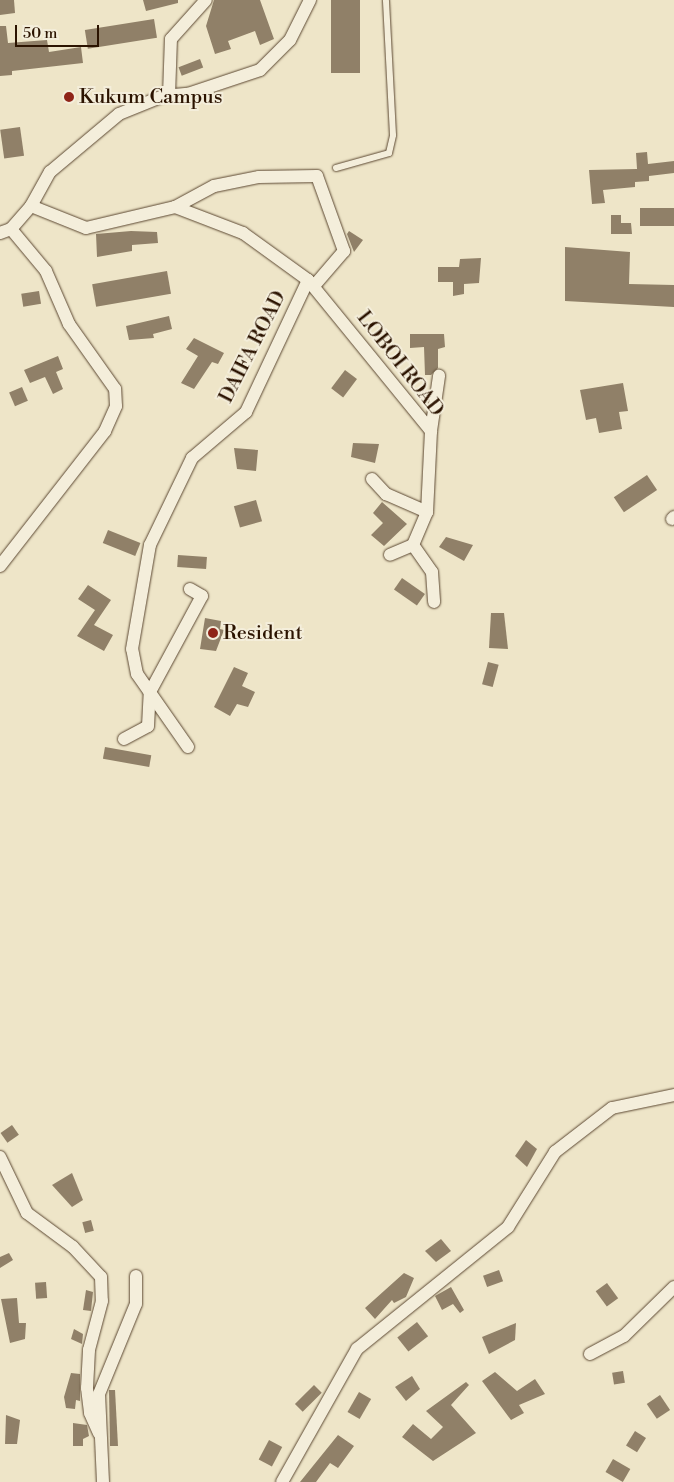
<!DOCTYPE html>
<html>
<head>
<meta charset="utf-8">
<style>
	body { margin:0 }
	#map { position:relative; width:674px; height:1482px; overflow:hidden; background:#eee5c8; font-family:"Libre Bodoni",serif }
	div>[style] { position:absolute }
	.building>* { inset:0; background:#908068; transform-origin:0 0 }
	.roads { filter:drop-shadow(0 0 1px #5c4832) drop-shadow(0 0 1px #5c4832) }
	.service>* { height:6px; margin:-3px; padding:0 3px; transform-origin:3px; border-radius:3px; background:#f4eedb }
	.minor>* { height:12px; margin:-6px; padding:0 6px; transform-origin:6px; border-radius:6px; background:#f4eedb }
	.dots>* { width:14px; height:14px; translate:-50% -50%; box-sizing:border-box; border:2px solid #f4eedb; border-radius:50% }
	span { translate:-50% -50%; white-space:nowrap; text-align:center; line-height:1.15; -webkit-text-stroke:4px #f4eedb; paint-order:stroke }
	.poi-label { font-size:20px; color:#2b1300 }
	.left { translate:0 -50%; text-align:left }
	.street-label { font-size:20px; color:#2b1300 }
	.scale { position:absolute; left:15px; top:25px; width:84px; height:22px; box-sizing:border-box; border:2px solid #2b1300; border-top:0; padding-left:6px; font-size:15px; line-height:18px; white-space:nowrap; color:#2b1300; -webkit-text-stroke:4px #f4eedb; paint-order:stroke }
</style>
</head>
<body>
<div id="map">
	<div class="building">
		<div style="clip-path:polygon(0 0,14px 0,15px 13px,0 15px)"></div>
		<div style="clip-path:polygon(143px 0,178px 0,178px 3px,146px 11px)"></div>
		<div style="clip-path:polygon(214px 0,260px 0,274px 39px,260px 45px,255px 31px,228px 41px,231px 49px,215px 54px,206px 26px)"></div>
		<div style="left:331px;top:0;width:29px;height:73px"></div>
		<div style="left:154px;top:19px;width:19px;height:70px;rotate:81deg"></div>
		<div style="clip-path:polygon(0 26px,6px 26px,8px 43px,47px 40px,49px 52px,81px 47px,83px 63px,12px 71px,12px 75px,0 76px)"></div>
		<div style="left:200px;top:59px;width:9px;height:23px;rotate:69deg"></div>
		<div style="left:20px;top:127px;width:29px;height:20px;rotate:82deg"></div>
		<div style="clip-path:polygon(647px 152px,648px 164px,674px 161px,674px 173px,649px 176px,649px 181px,635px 182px,635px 187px,603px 190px,605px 203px,592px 204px,589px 170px,637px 169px,636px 153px)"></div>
		<div style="left:640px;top:208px;width:34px;height:18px"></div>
		<div style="clip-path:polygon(611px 215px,621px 215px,621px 223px,631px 223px,632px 234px,611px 234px)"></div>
		<div style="clip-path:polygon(131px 231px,157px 232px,158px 243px,132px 245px,132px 251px,97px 257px,96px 234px)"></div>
		<div style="clip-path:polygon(349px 231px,363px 240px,354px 252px,347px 234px)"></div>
		<div style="clip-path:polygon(565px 247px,630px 252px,629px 284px,674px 285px,674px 307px,565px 301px)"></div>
		<div style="clip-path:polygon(481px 258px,479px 283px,464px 284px,464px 294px,453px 296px,453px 282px,438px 282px,438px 267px,459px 267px,460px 259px)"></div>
		<div style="left:167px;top:271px;width:23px;height:76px;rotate:80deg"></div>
		<div style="left:39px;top:291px;width:13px;height:18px;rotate:81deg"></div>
		<div style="clip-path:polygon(169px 316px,172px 329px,153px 334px,154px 338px,129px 340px,126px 326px)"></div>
		<div style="clip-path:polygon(410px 334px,444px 334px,445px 347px,438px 349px,438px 368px,431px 375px,425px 375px,424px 347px,410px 348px)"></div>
		<div style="clip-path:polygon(194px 338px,224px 353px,218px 364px,212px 362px,194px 389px,181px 383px,198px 356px,186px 349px)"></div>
		<div style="clip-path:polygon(58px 356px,63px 369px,56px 372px,63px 389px,53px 394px,45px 377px,30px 383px,24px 370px)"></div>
		<div style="left:345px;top:370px;width:15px;height:23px;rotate:37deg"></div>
		<div style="clip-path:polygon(623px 383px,628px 411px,619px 412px,622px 429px,599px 433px,596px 418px,586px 420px,580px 390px)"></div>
		<div style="left:22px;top:387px;width:15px;height:14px;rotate:67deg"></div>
		<div style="clip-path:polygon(353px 443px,379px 444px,375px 463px,351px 457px)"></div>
		<div style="clip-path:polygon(234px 448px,258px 450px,256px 471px,237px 469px)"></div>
		<div style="left:647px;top:475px;width:18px;height:40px;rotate:56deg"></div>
		<div style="left:256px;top:500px;width:22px;height:23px;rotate:74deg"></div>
		<div style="clip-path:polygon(382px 502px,407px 524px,384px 546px,371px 535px,383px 523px,373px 513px)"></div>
		<div style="left:108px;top:530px;width:35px;height:14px;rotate:22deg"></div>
		<div style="clip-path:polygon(446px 537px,473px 545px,464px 561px,439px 547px)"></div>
		<div style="left:178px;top:555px;width:29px;height:12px;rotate:4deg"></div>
		<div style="left:402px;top:578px;width:28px;height:14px;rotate:35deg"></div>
		<div style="clip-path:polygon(88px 585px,111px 600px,94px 625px,113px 635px,104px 651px,77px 636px,95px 610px,78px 599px)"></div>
		<div style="clip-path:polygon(491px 613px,504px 613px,508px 649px,489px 648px)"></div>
		<div style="clip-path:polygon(205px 618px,221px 621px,220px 629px,224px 630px,216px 651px,200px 649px)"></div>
		<div style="left:488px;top:662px;width:11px;height:23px;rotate:15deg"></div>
		<div style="clip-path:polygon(234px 667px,248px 673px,242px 686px,255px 692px,248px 707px,237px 704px,230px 716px,214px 707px)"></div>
		<div style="left:105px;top:747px;width:47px;height:12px;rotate:10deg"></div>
		<div style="left:12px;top:1125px;width:12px;height:14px;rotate:55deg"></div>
		<div style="clip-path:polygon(526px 1140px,537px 1149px,527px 1167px,515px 1156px)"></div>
		<div style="clip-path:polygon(72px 1173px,83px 1200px,72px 1207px,52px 1185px)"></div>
		<div style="left:91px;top:1220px;width:11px;height:9px;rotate:75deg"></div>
		<div style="clip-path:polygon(441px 1239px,451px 1251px,436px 1262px,425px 1251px)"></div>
		<div style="clip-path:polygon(9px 1253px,13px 1260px,0 1268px,0 1257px)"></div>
		<div style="left:499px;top:1270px;width:12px;height:17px;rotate:70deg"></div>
		<div style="clip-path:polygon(404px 1273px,414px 1278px,406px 1297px,394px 1303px,392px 1300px,375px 1319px,365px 1308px)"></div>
		<div style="left:46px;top:1282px;width:16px;height:11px;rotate:86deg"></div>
		<div style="left:607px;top:1283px;width:19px;height:14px;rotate:54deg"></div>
		<div style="clip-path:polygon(451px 1287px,464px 1310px,460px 1313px,453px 1304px,442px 1310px,435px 1296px)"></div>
		<div style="clip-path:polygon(86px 1290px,93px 1292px,91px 1311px,83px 1310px)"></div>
		<div style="clip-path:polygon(17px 1298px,19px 1323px,26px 1323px,25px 1339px,10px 1343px,1px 1299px)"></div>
		<div style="left:417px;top:1322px;width:18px;height:25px;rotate:52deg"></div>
		<div style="clip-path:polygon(516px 1323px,515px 1340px,489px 1354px,482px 1337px)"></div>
		<div style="clip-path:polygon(74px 1329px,83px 1334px,82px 1344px,71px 1339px)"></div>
		<div style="left:623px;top:1371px;width:12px;height:11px;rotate:81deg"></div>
		<div style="clip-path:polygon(495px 1372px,517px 1391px,535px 1379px,545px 1394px,519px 1405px,524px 1413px,511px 1420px,482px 1381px)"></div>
		<div style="clip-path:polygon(71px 1373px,80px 1374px,80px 1401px,76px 1400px,75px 1409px,66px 1408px,64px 1397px)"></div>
		<div style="clip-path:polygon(412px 1376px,420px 1389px,406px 1401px,395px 1387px)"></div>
		<div style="clip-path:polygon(466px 1382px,469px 1385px,451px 1405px,476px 1433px,433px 1461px,402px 1437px,413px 1424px,431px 1439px,443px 1427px,426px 1411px)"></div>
		<div style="left:314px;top:1385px;width:11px;height:27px;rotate:45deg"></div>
		<div style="clip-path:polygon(109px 1390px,115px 1390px,118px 1446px,110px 1446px)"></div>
		<div style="left:359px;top:1392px;width:14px;height:23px;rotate:30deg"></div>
		<div style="left:660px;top:1395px;width:18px;height:16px;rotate:56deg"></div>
		<div style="clip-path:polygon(6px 1415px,20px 1420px,17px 1444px,5px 1444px)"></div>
		<div style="clip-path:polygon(73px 1423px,87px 1425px,89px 1436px,83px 1439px,83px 1446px,73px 1446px)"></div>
		<div style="left:635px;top:1431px;width:13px;height:17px;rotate:32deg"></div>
		<div style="clip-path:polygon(338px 1435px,354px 1446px,338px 1468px,330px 1463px,316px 1482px,300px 1482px)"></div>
		<div style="left:269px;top:1440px;width:15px;height:22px;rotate:28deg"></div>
		<div style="left:613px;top:1459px;width:20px;height:15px;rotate:30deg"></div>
	</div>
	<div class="roads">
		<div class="service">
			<div style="left:336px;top:168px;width:55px;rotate:-15.8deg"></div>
			<div style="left:389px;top:153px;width:18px;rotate:-77deg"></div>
			<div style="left:393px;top:135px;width:135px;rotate:-93deg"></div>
		</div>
		<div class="minor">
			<div style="left:169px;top:95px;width:56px;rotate:-88deg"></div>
			<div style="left:171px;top:39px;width:52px;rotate:-48.1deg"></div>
			<div style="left:31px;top:206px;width:59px;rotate:21.8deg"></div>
			<div style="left:86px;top:228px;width:91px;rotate:-13.3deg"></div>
			<div style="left:175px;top:207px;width:73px;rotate:20.9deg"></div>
			<div style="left:243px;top:233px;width:80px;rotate:35.9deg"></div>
			<div style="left:308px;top:280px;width:195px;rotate:50.8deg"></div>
			<div style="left:431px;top:431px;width:81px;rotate:92.8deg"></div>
			<div style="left:427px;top:512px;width:36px;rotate:113deg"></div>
			<div style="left:413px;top:545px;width:25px;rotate:157deg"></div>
			<div style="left:175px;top:207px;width:44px;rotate:-28.3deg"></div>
			<div style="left:214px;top:186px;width:46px;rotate:-11.3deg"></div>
			<div style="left:259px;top:177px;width:58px;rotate:-1deg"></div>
			<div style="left:317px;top:176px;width:80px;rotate:70.2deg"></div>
			<div style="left:344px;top:251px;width:46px;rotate:130.6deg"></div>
			<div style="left:0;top:233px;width:12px;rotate:-20deg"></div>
			<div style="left:11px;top:229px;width:30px;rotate:-49deg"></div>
			<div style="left:31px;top:206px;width:39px;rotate:-61deg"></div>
			<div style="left:50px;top:172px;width:90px;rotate:-40deg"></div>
			<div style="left:119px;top:114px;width:48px;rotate:-22.2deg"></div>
			<div style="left:163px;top:96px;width:25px;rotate:-5deg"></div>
			<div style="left:188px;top:94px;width:76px;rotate:-18.4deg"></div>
			<div style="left:260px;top:70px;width:42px;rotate:-45deg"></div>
			<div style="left:290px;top:40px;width:45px;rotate:-63.4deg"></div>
			<div style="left:431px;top:431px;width:56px;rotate:-81.7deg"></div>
			<div style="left:372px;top:479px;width:21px;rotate:47deg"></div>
			<div style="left:386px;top:494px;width:45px;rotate:23.7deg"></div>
			<div style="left:672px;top:519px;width:3px;rotate:-45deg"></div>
			<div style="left:413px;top:545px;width:33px;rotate:55deg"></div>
			<div style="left:432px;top:572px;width:30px;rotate:86deg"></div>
			<div style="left:0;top:566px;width:171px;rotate:-52.1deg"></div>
			<div style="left:105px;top:431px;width:27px;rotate:-66deg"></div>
			<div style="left:116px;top:406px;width:17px;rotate:-93deg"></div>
			<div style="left:115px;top:389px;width:80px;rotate:-125.3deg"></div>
			<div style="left:69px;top:324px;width:58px;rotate:-113.5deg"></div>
			<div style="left:46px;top:271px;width:55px;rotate:-129.8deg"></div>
			<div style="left:124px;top:739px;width:27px;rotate:-28deg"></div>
			<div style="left:148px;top:726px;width:34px;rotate:-87deg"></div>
			<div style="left:150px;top:692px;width:109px;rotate:-61.6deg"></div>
			<div style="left:202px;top:596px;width:14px;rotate:-150deg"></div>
			<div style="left:188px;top:747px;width:89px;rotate:-124.9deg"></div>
			<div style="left:137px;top:674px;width:25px;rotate:-101deg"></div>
			<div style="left:132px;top:649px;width:106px;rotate:-80.2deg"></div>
			<div style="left:150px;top:545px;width:97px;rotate:-64.2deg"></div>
			<div style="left:192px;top:458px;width:71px;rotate:-40.4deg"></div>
			<div style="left:246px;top:412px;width:146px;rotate:-64.8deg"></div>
			<div style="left:0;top:1157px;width:62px;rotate:64.3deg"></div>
			<div style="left:27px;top:1213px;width:57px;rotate:36.5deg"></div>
			<div style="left:73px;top:1247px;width:41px;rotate:47deg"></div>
			<div style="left:101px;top:1277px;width:24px;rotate:88deg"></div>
			<div style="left:102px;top:1301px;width:51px;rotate:104.9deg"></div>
			<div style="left:89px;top:1350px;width:38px;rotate:93deg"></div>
			<div style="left:87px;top:1388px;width:25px;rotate:83deg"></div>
			<div style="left:90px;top:1413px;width:22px;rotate:66deg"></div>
			<div style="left:590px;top:1354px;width:38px;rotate:-28deg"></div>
			<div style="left:624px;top:1336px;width:70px;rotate:-44.4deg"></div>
			<div style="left:103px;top:1482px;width:88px;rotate:-92.6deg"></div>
			<div style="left:99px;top:1394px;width:97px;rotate:-67.7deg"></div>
			<div style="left:136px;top:1304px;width:28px;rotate:-90deg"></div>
			<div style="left:282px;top:1482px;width:153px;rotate:-60.6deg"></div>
			<div style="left:357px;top:1349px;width:194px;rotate:-38.9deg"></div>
			<div style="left:508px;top:1227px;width:89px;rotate:-57.9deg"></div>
			<div style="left:555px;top:1152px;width:72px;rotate:-37.7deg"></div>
			<div style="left:612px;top:1108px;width:63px;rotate:-11.8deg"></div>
		</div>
	</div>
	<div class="dots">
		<div style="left:69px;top:97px;background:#8f2418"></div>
		<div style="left:213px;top:633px;background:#8f2418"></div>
	</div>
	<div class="poi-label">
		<span class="left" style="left:79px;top:97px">Kukum Campus</span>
		<span class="left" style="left:223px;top:633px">Resident</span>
	</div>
	<div class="street-label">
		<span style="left:253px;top:347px;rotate:-63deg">DAIFA ROAD</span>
		<span style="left:400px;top:364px;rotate:52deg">LOBOI ROAD</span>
	</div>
	<div class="scale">50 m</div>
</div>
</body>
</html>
